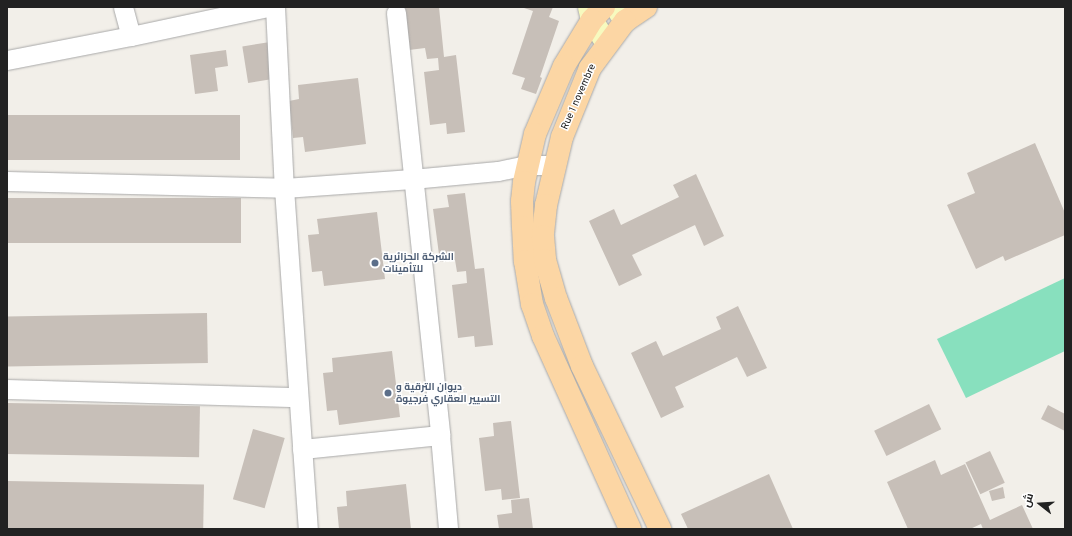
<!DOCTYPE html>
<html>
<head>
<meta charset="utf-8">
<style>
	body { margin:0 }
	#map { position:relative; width:1072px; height:536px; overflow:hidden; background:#f2efe9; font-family:Overpass,Cairo,sans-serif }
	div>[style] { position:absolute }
	.pitch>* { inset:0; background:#88e0be }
	.building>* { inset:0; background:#c7bfb8; transform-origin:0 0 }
	.roads { filter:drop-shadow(0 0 1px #a9a9a9) drop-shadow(0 0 1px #a9a9a9) }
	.street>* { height:19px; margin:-9.5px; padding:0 9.5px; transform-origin:9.5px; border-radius:9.5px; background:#fff }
	.secondary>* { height:22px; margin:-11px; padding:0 11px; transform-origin:11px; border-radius:11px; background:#f7fabf }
	.primary>* { height:22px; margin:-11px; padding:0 11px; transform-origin:11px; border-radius:11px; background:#fcd6a4 }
	.dots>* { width:11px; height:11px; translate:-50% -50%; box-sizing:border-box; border:2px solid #fff; border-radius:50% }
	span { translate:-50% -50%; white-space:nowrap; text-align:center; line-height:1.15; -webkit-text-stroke:3px #fff; paint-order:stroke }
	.street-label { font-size:10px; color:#222 }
	.service-label { font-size:10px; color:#4e5e75; font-weight:700 }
	.left { translate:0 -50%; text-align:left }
	.frame { position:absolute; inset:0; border:8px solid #222; pointer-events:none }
	.north { position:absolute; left:1020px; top:484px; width:40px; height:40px; -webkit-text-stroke:3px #fff; paint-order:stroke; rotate:287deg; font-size:11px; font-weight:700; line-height:16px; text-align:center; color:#222 }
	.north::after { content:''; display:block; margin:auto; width:14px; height:18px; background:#222; clip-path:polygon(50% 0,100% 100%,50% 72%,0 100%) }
</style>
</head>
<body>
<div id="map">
	<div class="pitch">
		<div style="clip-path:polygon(1065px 278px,1065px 351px,966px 398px,937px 339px)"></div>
	</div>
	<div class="building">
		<div style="clip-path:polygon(405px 7px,439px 7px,444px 57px,456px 55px,465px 132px,447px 134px,446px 123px,430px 125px,424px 72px,439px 70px,438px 58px,427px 59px,425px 48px,409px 50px)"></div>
		<div style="clip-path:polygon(521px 7px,553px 7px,549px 17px,559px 21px,540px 77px,542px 78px,536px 94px,521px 89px,525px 78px,512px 74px,533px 11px)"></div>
		<div style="left:270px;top:42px;width:37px;height:28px;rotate:81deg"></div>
		<div style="clip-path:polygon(226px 50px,228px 66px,215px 68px,218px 91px,195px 94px,190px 55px)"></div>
		<div style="clip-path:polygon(358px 78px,366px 144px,305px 152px,303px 137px,293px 138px,289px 101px,299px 99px,298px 85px)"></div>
		<div style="left:7px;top:115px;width:233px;height:45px"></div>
		<div style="clip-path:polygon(1035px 143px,1065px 213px,1065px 235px,1005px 261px,1003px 256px,976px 269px,947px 205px,975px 193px,967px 173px)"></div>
		<div style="clip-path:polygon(696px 174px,724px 236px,704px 246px,695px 225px,632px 255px,642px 275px,619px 286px,589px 221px,614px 209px,621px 225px,679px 197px,673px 185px)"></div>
		<div style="clip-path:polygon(465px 193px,475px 269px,484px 268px,493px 345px,475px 347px,474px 336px,458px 338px,452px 285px,467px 283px,466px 271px,457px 272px,455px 260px,440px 262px,433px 209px,449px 207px,447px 195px)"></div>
		<div style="left:7px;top:198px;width:234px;height:45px"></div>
		<div style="clip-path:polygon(377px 212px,385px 279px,324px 286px,322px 271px,312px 272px,308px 235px,319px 234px,317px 219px)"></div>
		<div style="clip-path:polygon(738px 306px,767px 368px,747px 377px,737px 357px,675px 387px,684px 407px,661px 418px,631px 353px,656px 341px,663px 356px,721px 329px,716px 317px)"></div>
		<div style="left:207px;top:313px;width:50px;height:200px;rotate:89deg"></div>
		<div style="clip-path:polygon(392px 351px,400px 417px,339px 425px,337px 410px,327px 411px,323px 373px,333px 372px,332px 358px)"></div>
		<div style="left:7px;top:403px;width:193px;height:51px;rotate:1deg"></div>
		<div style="left:929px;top:404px;width:28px;height:61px;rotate:64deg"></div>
		<div style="clip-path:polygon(1048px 405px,1065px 414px,1065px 431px,1041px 419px)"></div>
		<div style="clip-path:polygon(511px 421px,520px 498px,502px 500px,501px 489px,485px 491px,479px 438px,494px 436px,493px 423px)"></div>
		<div style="left:253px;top:429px;width:33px;height:73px;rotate:16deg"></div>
		<div style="left:990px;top:451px;width:35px;height:27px;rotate:65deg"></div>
		<div style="clip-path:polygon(935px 460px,941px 475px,965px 464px,990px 520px,1022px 505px,1033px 529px,983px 529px,981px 524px,970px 529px,908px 529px,887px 482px)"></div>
		<div style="clip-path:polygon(769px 474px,793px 529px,688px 529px,681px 514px)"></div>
		<div style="left:7px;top:481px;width:197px;height:48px;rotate:1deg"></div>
		<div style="clip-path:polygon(406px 484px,411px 529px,339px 529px,337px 507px,347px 506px,346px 491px)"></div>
		<div style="clip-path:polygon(1003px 487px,1005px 498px,992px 501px,989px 491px)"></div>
		<div style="clip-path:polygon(529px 498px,533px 529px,499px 529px,497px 515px,512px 513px,511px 500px)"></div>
	</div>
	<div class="roads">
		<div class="street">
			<div style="left:123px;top:7px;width:30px;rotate:75deg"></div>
			<div style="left:275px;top:7px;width:181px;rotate:87.2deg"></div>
			<div style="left:284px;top:188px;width:342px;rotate:86deg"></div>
			<div style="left:396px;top:13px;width:424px;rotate:84deg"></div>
			<div style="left:440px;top:435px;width:94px;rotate:85.1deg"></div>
			<div style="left:7px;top:60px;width:126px;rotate:-11deg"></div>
			<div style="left:131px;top:36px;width:140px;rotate:-12deg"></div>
			<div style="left:7px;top:181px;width:277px;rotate:1.4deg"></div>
			<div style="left:284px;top:188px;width:128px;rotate:-4deg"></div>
			<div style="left:412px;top:179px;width:86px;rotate:-5.3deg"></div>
			<div style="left:498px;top:171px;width:29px;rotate:-12deg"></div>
			<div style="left:526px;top:165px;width:28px"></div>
			<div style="left:7px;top:389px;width:291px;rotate:1.6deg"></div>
			<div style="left:302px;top:449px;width:139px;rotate:-5.8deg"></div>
		</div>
		<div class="secondary">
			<div style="left:589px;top:7px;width:13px;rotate:77deg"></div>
			<div style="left:592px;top:20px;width:28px;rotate:58deg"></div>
			<div style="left:616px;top:7px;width:17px;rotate:57deg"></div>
		</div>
		<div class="primary">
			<div style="left:604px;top:7px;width:18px;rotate:133deg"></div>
			<div style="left:592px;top:20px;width:54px;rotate:121.3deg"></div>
			<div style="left:564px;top:66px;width:74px;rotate:113.1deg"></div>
			<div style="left:535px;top:134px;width:49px;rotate:102.9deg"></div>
			<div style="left:524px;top:182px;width:19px;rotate:96deg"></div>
			<div style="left:522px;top:201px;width:26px;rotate:88deg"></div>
			<div style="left:523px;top:227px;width:34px;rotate:87deg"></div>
			<div style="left:525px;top:261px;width:44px;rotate:80.8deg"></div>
			<div style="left:532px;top:304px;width:34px;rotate:71deg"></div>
			<div style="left:543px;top:336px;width:212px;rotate:65.7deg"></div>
			<div style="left:646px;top:7px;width:25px;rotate:146deg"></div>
			<div style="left:625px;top:21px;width:59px;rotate:126.7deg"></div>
			<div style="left:590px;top:68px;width:74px;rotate:112.1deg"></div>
			<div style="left:562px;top:137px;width:70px;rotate:103.2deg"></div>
			<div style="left:546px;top:205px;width:31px;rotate:96deg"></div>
			<div style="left:543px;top:236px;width:24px;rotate:85deg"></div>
			<div style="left:545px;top:260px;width:40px;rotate:74deg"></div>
			<div style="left:556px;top:298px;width:73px;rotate:69.1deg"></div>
			<div style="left:582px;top:366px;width:181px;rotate:64.4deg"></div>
		</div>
	</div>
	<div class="dots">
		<div style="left:375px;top:263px;background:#5c6f8a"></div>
		<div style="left:388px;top:393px;background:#5c6f8a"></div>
	</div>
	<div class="street-label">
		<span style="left:579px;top:97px;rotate:-66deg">Rue 1 novembre</span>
	</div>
	<div class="service-label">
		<span class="left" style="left:383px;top:263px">الشركة الجزائرية<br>للتأمينات</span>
		<span class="left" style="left:396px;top:393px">ديوان الترقية و<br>التسيير العقاري فرجيوة</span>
	</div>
	<div class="frame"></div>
	<div class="north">ش</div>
</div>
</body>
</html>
